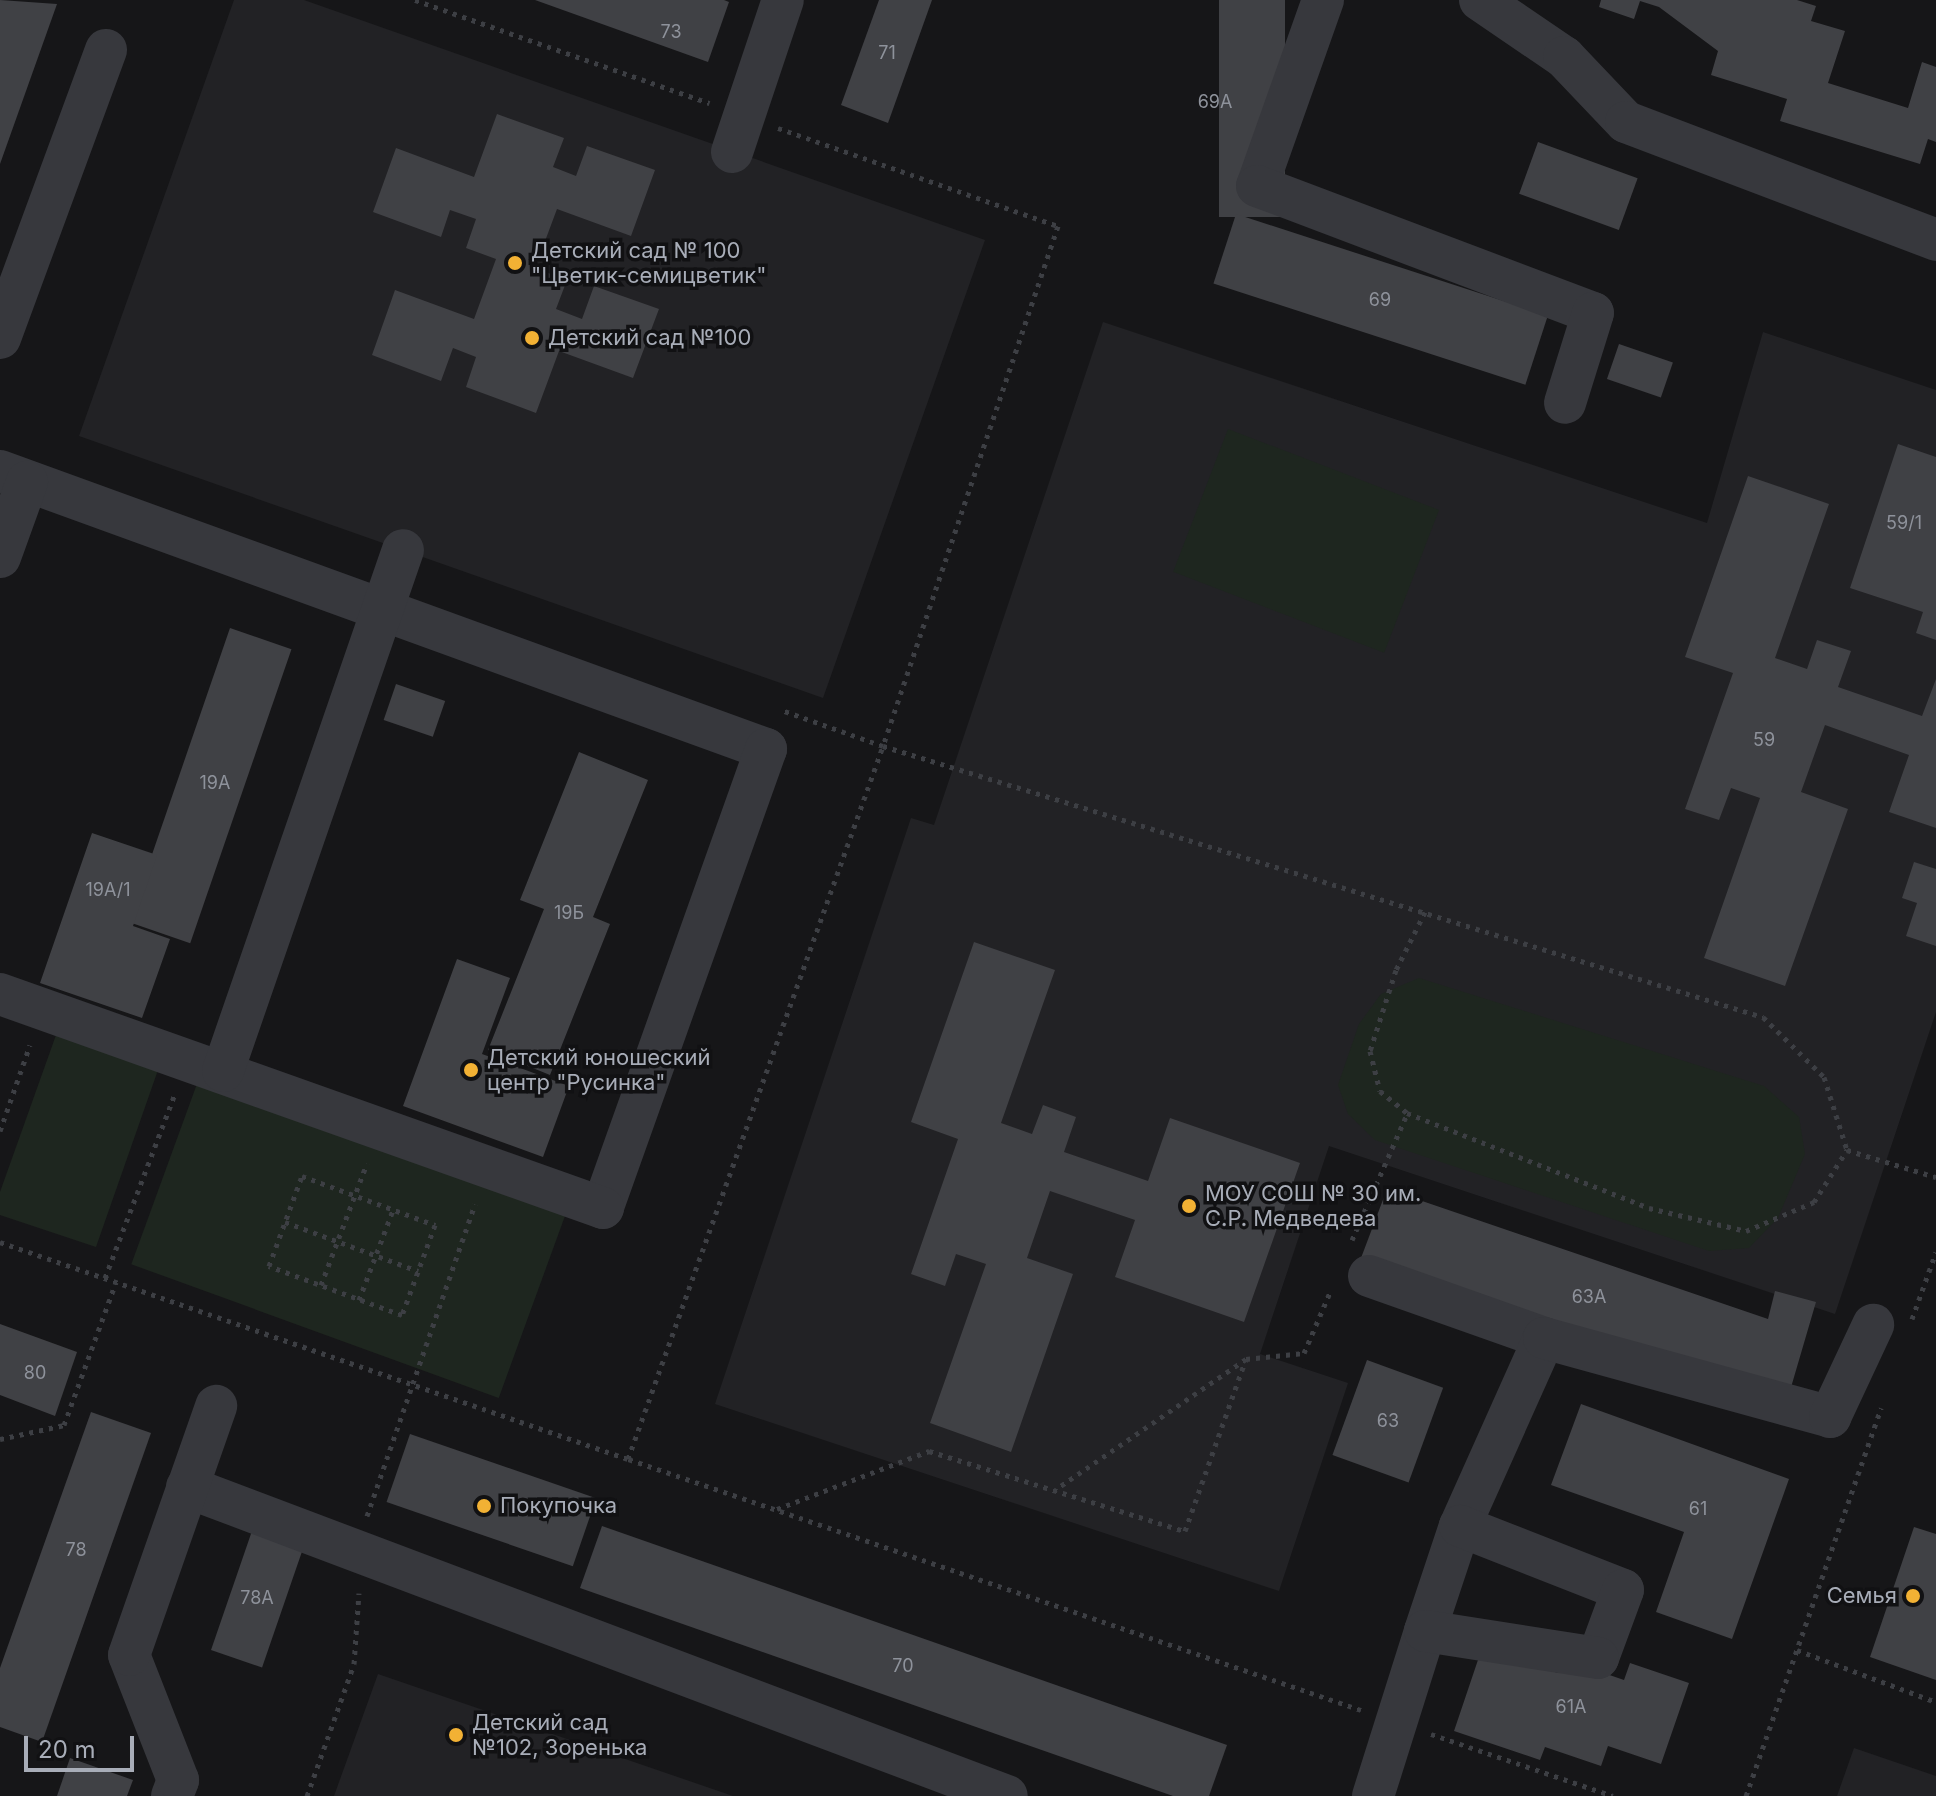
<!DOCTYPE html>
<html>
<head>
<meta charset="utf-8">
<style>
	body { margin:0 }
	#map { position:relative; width:1936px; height:1796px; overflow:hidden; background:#161618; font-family:Inter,sans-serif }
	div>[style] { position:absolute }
	.built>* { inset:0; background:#222225 }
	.green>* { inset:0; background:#1e261f; transform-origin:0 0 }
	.building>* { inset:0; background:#404145; transform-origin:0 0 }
	.path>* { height:5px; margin-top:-2.5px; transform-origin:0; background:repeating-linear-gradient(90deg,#3d3f44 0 4px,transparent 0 10px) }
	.minor>* { height:42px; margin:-21px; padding:0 21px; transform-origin:21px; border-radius:21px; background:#37383d }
	.dots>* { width:22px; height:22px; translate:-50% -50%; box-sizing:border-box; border:4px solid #111113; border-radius:50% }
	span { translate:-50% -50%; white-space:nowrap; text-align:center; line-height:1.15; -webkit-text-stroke:7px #111113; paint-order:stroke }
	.number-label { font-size:18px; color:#8e929b }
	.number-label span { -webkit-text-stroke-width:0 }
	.poi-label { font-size:22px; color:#a8adb8 }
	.left { translate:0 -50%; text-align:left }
	.right { translate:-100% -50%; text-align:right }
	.scale { position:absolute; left:24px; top:1736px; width:110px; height:36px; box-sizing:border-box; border:4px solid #a8adb8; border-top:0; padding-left:10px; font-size:24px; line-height:28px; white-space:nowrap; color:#a8adb8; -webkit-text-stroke:6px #111113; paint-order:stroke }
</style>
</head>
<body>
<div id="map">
	<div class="built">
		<div style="clip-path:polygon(234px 0,304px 0,985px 240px,823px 698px,79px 436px)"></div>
		<div style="clip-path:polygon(1103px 322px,1707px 523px,1763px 332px,1936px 390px,1936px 1012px,1835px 1314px,1329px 1146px,1260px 1354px,1348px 1383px,1279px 1591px,715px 1404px,911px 818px,934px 825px)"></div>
		<div style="clip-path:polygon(378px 1674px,733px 1796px,334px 1796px)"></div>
		<div style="clip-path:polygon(1854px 1748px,1936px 1776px,1936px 1796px,1837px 1796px)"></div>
	</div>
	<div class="green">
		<div style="left:1228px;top:429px;width:226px;height:153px;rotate:21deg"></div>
		<div style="clip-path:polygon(1419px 978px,1764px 1086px,1799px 1117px,1805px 1154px,1778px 1218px,1749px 1248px,1709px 1251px,1375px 1140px,1348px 1114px,1338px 1085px,1359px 1024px,1381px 994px)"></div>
		<div style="clip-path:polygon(56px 1035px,158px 1070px,96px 1247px,0 1215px,0 1192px)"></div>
		<div style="left:198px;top:1081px;width:391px;height:195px;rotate:20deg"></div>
	</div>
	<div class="building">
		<div style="clip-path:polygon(0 0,57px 4px,0 164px)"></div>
		<div style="clip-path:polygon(535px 0,724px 0,729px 2px,708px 62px)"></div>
		<div style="clip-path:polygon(879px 0,932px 0,888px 123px,841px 105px)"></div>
		<div style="left:1219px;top:0;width:66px;height:217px"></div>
		<div style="clip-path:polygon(1601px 0,1797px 0,1816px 6px,1811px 21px,1845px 31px,1828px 83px,1908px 108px,1922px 62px,1936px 67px,1936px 142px,1928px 139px,1920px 164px,1780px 121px,1787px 99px,1711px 75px,1718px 51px,1659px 7px,1640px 1px,1634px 19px,1599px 7px)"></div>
		<div style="clip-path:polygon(497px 114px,564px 138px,553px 167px,576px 176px,587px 146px,655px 170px,631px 236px,557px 209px,535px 268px,567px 280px,556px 309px,582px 319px,594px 286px,659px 309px,633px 378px,559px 351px,536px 413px,466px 387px,476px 357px,453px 348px,441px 381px,372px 355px,395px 290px,474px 319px,496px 259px,466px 248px,476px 219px,450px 210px,441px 237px,373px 212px,396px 148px,474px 177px)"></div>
		<div style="left:1538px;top:142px;width:106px;height:55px;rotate:20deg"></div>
		<div style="left:1236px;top:214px;width:328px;height:73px;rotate:18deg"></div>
		<div style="left:1619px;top:344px;width:57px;height:37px;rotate:19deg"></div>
		<div style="clip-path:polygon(1898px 444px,1936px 457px,1936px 640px,1916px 633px,1923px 612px,1850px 588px)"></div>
		<div style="clip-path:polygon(1748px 476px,1829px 504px,1775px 658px,1807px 669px,1817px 640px,1851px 651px,1838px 687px,1922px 716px,1936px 679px,1936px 828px,1889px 812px,1909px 755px,1825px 725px,1801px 792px,1848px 809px,1785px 986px,1704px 958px,1760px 798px,1731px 788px,1719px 820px,1685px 809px,1733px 673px,1685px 657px)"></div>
		<div style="left:230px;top:628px;width:65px;height:311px;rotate:19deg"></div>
		<div style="left:396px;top:684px;width:52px;height:38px;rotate:19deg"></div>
		<div style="clip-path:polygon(579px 752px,648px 780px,593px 917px,610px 924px,550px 1075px,488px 1050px,544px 909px,520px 900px)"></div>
		<div style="clip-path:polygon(92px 833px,157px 855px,133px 926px,170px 939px,142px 1018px,40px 983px)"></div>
		<div style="clip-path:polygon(1914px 862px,1936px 869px,1936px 946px,1906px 936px,1917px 903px,1902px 898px)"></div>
		<div style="clip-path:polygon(974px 942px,1055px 970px,1001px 1123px,1032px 1134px,1043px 1105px,1076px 1117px,1064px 1152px,1148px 1181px,1170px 1118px,1300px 1163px,1244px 1322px,1115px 1277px,1135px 1220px,1050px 1191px,1027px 1258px,1073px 1274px,1011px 1452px,930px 1423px,986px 1264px,956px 1254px,945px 1286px,911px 1274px,958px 1139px,911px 1122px)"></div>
		<div style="clip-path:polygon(457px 959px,510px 978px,482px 1054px,569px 1086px,543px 1157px,403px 1106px)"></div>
		<div style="clip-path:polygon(1387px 1189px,1768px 1319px,1775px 1291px,1816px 1302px,1787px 1401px,1361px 1258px)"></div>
		<div style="clip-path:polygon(0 1324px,77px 1352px,55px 1416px,0 1395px)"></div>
		<div style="left:1367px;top:1360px;width:81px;height:101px;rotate:20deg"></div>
		<div style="clip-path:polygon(1581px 1404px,1789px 1479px,1732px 1639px,1656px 1612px,1684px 1532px,1551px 1485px)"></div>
		<div style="clip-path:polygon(91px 1412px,151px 1433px,42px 1742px,0 1727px,0 1668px)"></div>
		<div style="left:410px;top:1434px;width:197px;height:72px;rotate:19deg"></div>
		<div style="clip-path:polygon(602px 1526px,1227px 1745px,1209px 1796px,1173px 1796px,580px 1588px)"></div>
		<div style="clip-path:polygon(1914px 1527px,1936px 1534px,1936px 1680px,1870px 1657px)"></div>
		<div style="left:253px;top:1528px;width:54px;height:129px;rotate:19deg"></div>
		<div style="clip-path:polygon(1482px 1648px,1558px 1673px,1563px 1659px,1624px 1680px,1630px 1663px,1689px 1683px,1661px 1764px,1608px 1746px,1601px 1766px,1545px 1747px,1540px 1760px,1454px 1731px)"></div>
		<div style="clip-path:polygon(70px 1758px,133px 1780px,127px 1796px,57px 1796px)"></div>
	</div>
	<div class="path">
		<div style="left:415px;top:0;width:312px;rotate:19.3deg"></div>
		<div style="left:778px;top:128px;width:297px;rotate:19.3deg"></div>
		<div style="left:1058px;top:226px;width:549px;rotate:108.6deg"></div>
		<div style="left:883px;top:746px;width:105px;rotate:-160.5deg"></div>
		<div style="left:1425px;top:912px;width:65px;rotate:116.6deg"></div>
		<div style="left:1396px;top:970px;width:85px;rotate:107.8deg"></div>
		<div style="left:1370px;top:1051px;width:41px;rotate:76deg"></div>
		<div style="left:1380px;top:1091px;width:35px;rotate:39deg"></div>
		<div style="left:1407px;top:1113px;width:260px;rotate:21.4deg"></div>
		<div style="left:1649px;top:1208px;width:100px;rotate:13.3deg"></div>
		<div style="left:1746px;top:1231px;width:74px;rotate:-23.1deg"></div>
		<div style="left:1814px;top:1202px;width:62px;rotate:-57.6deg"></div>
		<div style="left:0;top:1131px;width:91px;rotate:-70.8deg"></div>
		<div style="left:302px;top:1176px;width:142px;rotate:20.2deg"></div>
		<div style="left:435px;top:1225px;width:96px;rotate:110.1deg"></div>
		<div style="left:402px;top:1315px;width:142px;rotate:-159.8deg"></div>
		<div style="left:269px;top:1266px;width:96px;rotate:-69.9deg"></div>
		<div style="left:285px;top:1222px;width:142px;rotate:20.2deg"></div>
		<div style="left:1352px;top:1240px;width:137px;rotate:-66.4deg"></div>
		<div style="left:0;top:1242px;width:664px;rotate:19.06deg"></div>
		<div style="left:105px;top:1278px;width:195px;rotate:-69.2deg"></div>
		<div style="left:321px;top:1285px;width:130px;rotate:-69.3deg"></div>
		<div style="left:359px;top:1300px;width:96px;rotate:-69.3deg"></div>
		<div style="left:1912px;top:1319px;width:71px;rotate:-70.3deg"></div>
		<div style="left:1246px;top:1359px;width:58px;rotate:-5.9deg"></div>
		<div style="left:1304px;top:1353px;width:69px;rotate:-66.8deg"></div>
		<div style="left:0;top:1439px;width:66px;rotate:-12.3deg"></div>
		<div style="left:64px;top:1425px;width:152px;rotate:-70deg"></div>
		<div style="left:777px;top:1509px;width:163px;rotate:-20.9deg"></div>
		<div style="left:929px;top:1451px;width:268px;rotate:17.4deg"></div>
		<div style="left:1185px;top:1531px;width:182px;rotate:-70.5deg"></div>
		<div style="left:1246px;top:1359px;width:230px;rotate:145.6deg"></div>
		<div style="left:367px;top:1516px;width:330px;rotate:-70.9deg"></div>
		<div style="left:1797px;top:1650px;width:148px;rotate:20.5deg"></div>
		<div style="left:1361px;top:1710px;width:775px;rotate:-161.1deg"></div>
		<div style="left:628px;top:1459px;width:757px;rotate:-70.32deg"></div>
		<div style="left:883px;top:746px;width:921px;rotate:17.12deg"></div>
		<div style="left:1763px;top:1017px;width:86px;rotate:44.5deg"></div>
		<div style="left:1824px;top:1077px;width:77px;rotate:72.5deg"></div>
		<div style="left:1847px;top:1150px;width:93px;rotate:16.9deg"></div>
		<div style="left:1431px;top:1734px;width:192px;rotate:18.8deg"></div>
		<div style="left:307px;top:1796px;width:140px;rotate:-70.4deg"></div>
		<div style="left:354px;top:1664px;width:71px;rotate:-86deg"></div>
		<div style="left:1746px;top:1796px;width:411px;rotate:-70.8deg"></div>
	</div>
	<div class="minor">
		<div style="left:1323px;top:0;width:197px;rotate:109.5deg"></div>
		<div style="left:1257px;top:186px;width:359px;rotate:20.7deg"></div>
		<div style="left:1593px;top:313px;width:94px;rotate:107.3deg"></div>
		<div style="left:1480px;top:0;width:102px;rotate:34.2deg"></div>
		<div style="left:1564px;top:57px;width:90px;rotate:46.4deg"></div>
		<div style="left:1626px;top:122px;width:332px;rotate:20.8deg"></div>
		<div style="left:732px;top:152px;width:160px;rotate:-71.5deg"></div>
		<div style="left:0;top:338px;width:307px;rotate:-69.8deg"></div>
		<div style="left:0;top:471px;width:815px;rotate:19.95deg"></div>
		<div style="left:766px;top:749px;width:487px;rotate:109.6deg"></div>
		<div style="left:603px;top:1208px;width:640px;rotate:-160.46deg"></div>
		<div style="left:0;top:557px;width:80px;rotate:-70.2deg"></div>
		<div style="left:223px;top:1071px;width:551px;rotate:-70.94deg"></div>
		<div style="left:1369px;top:1276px;width:186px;rotate:19.5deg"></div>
		<div style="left:187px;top:1487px;width:876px;rotate:20.65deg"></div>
		<div style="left:1460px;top:1526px;width:206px;rotate:-65.9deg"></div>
		<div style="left:1544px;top:1338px;width:297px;rotate:15.4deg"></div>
		<div style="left:1830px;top:1417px;width:102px;rotate:-64.9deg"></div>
		<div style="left:172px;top:1796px;width:17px;rotate:-69deg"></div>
		<div style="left:178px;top:1780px;width:134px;rotate:-111.4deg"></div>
		<div style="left:129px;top:1655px;width:264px;rotate:-70.7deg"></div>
		<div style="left:1373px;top:1796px;width:173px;rotate:-72.5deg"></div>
		<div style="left:1425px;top:1631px;width:111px;rotate:-71.6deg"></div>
		<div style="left:1460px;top:1526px;width:175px;rotate:21.4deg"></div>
		<div style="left:1623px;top:1590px;width:72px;rotate:110.2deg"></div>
		<div style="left:1598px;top:1658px;width:175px;rotate:-171.1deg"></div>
	</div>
	<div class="dots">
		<div style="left:515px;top:263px;background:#f2b134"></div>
		<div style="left:532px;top:338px;background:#f2b134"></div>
		<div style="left:471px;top:1070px;background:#f2b134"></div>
		<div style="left:1189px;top:1206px;background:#f2b134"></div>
		<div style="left:484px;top:1506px;background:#f2b134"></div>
		<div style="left:1913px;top:1596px;background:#f2b134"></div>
		<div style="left:456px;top:1735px;background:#f2b134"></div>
	</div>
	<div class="number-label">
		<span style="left:671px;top:32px">73</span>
		<span style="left:887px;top:53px">71</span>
		<span style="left:1215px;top:102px">69А</span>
		<span style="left:1380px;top:300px">69</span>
		<span style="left:1904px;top:523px">59/1</span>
		<span style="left:1764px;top:740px">59</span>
		<span style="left:215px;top:783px">19А</span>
		<span style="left:108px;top:890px">19А/1</span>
		<span style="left:569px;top:913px">19Б</span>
		<span style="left:1589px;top:1297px">63А</span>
		<span style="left:35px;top:1373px">80</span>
		<span style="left:1388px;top:1421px">63</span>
		<span style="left:1698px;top:1509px">61</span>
		<span style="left:76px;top:1550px">78</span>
		<span style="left:257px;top:1598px">78А</span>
		<span style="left:903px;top:1666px">70</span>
		<span style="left:1571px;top:1707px">61А</span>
	</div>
	<div class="poi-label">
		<span class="left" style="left:531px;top:263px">Детский сад № 100<br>"Цветик-семицветик"</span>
		<span class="left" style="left:548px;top:338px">Детский сад №100</span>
		<span class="left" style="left:487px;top:1070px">Детский юношеский<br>центр "Русинка"</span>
		<span class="left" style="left:1205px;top:1206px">МОУ СОШ № 30 им.<br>С.Р. Медведева</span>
		<span class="left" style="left:500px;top:1506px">Покупочка</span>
		<span class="right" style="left:1897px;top:1596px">Семья</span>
		<span class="left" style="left:472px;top:1735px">Детский сад<br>№102, Зоренька</span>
	</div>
	<div class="scale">20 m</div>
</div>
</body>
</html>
